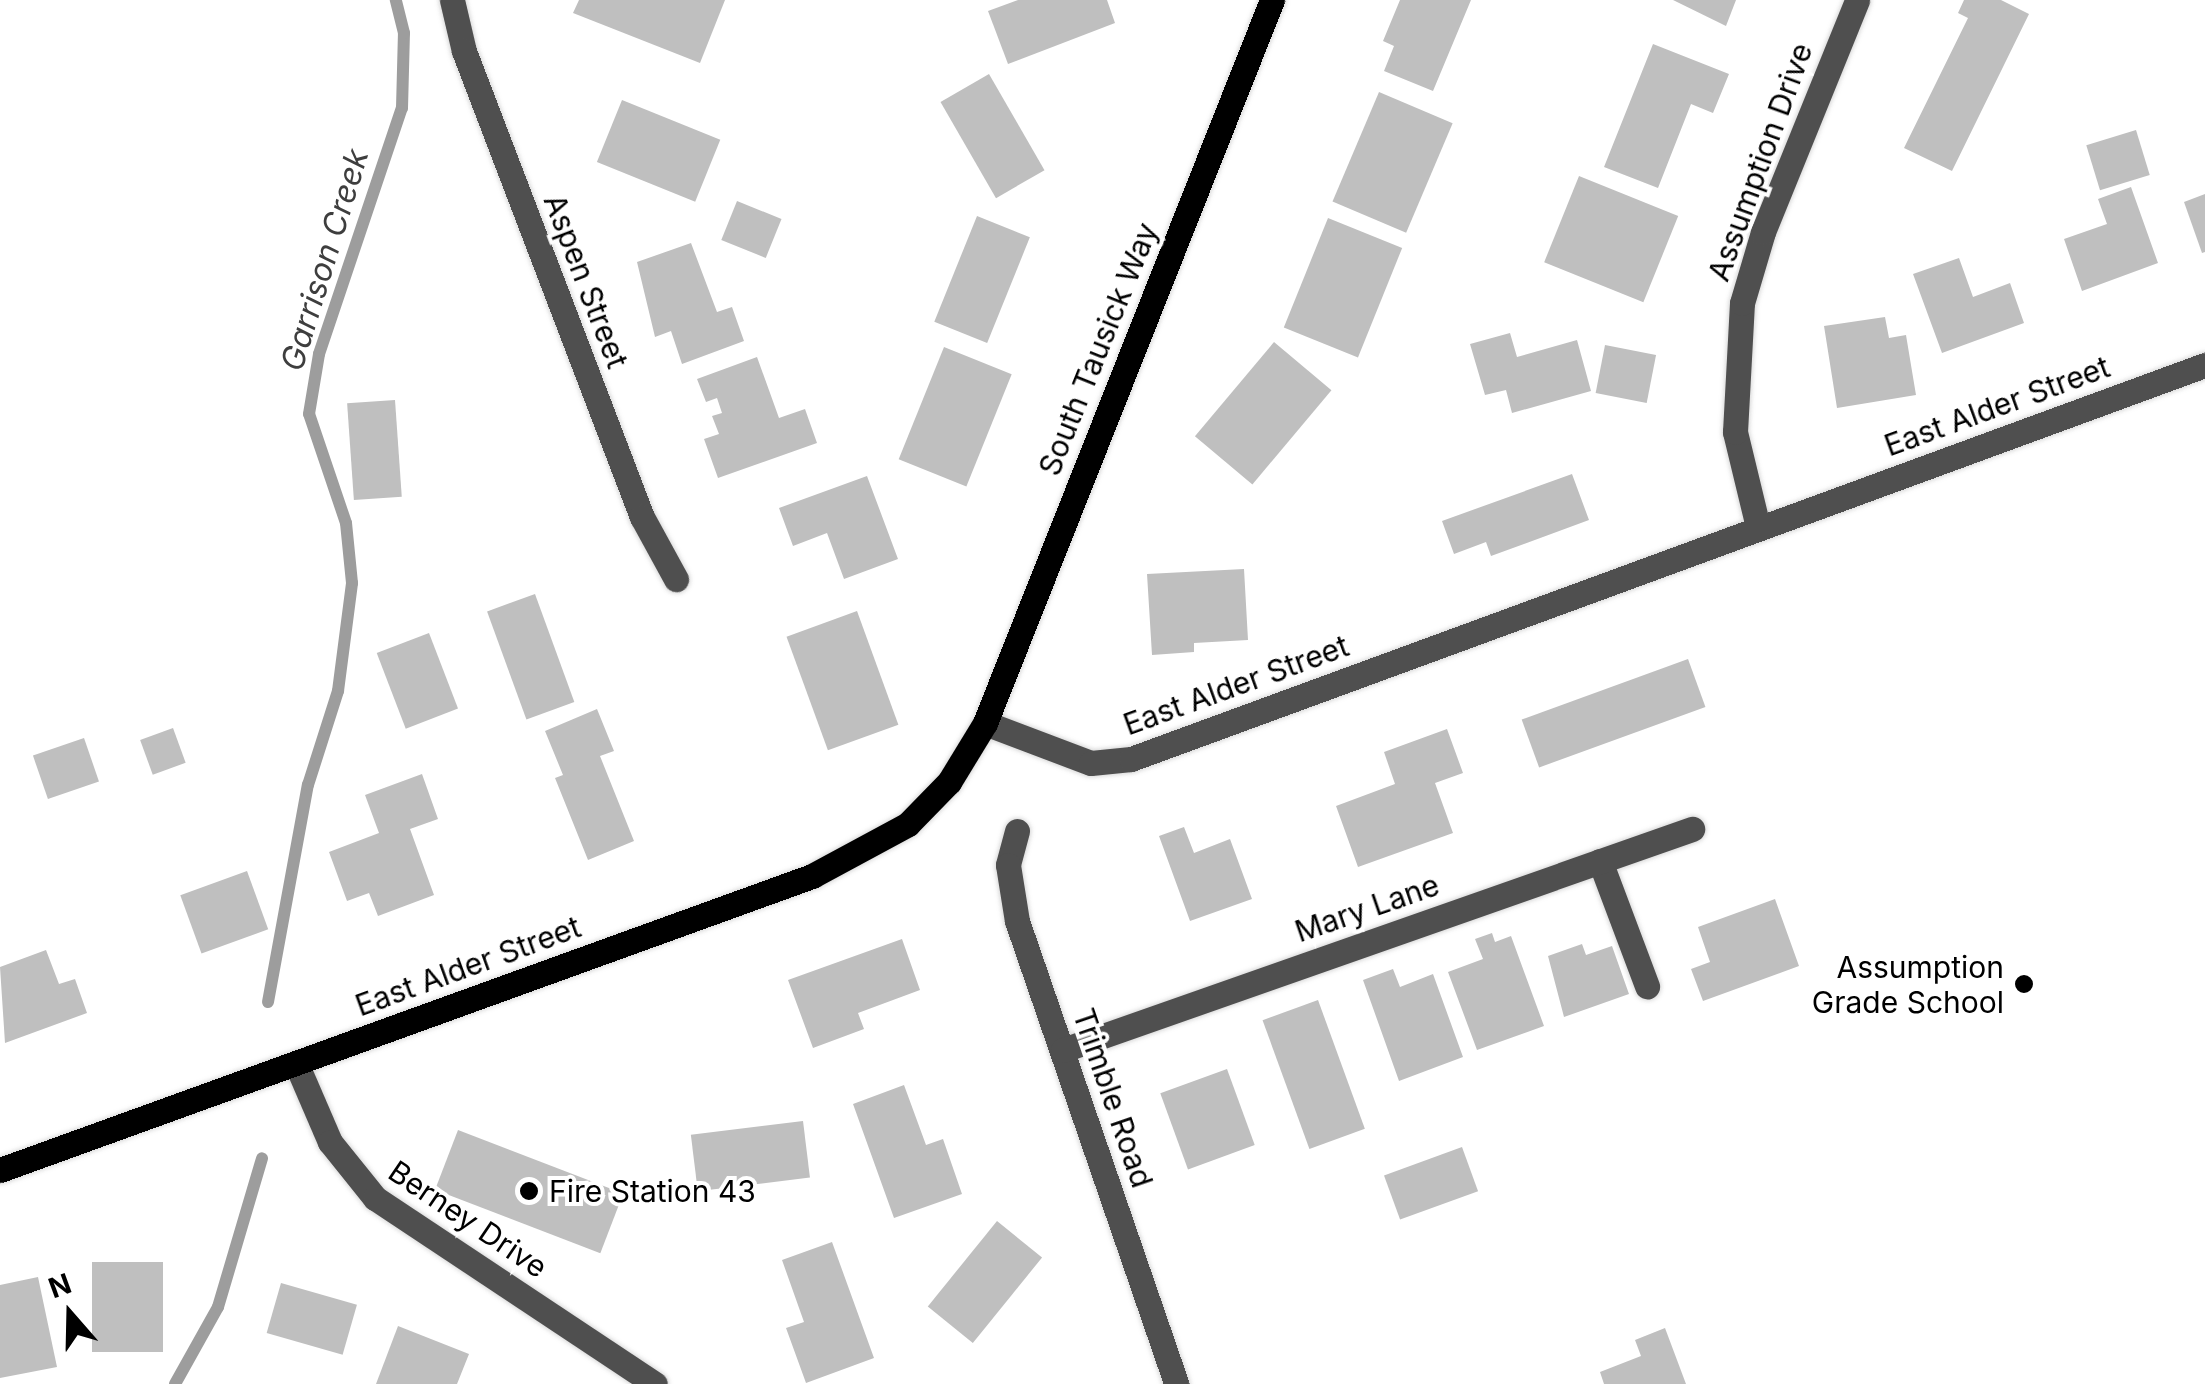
<!DOCTYPE html>
<html>
<head>
<meta charset="utf-8">
<style>
	body { margin:0 }
	#map { position:relative; width:2205px; height:1384px; overflow:hidden; background:#fff; font-family:Inter,sans-serif }
	div>[style] { position:absolute }
	.stream>* { height:12px; margin:-6px; padding:0 6px; transform-origin:6px; border-radius:6px; background:#9d9d9d }
	.building>* { inset:0; background:#bfbfbf; transform-origin:0 0 }
	.roads { filter:drop-shadow(0 0 2px #dbdbdb) drop-shadow(0 0 2px #dbdbdb) }
	.minor>* { height:25px; margin:-12.5px; padding:0 12.5px; transform-origin:12.5px; border-radius:12.5px; background:#4f4f4f }
	.major>* { height:25px; margin:-12.5px; padding:0 12.5px; transform-origin:12.5px; border-radius:12.5px; background:#000 }
	.dots>* { width:28px; height:28px; translate:-50% -50%; box-sizing:border-box; border:5px solid #fff; border-radius:50% }
	span { translate:-50% -50%; white-space:nowrap; text-align:center; line-height:1.15; -webkit-text-stroke:8px #fff; paint-order:stroke }
	.street-label { font-size:30px; color:#000 }
	.poi-label { font-size:30px; color:#000 }
	.right { translate:-100% -50%; text-align:right }
	.left { translate:0 -50%; text-align:left }
	.water-label { font-size:32px; color:#3e3e3e; font-style:italic }
	.north { position:absolute; left:20px; top:1264px; width:100px; height:100px; -webkit-text-stroke:8px #fff; paint-order:stroke; rotate:340deg; font-size:28px; font-weight:700; line-height:40px; text-align:center; color:#000 }
	.north::after { content:''; display:block; margin:auto; width:35px; height:45px; background:#000; clip-path:polygon(50% 0,100% 100%,50% 72%,0 100%) }
</style>
</head>
<body>
<div id="map">
	<div class="stream">
		<div style="left:268px;top:1002px;width:221px;rotate:-79.6deg"></div>
		<div style="left:308px;top:785px;width:99px;rotate:-72.3deg"></div>
		<div style="left:338px;top:691px;width:109px;rotate:-82.6deg"></div>
		<div style="left:352px;top:583px;width:60px;rotate:-95.7deg"></div>
		<div style="left:346px;top:523px;width:115px;rotate:-108.7deg"></div>
		<div style="left:309px;top:414px;width:61px;rotate:-80.5deg"></div>
		<div style="left:319px;top:354px;width:260px;rotate:-71.4deg"></div>
		<div style="left:402px;top:108px;width:75px;rotate:-88.5deg"></div>
		<div style="left:404px;top:33px;width:34px;rotate:-104deg"></div>
		<div style="left:175px;top:1384px;width:88px;rotate:-60.8deg"></div>
		<div style="left:218px;top:1307px;width:155px;rotate:-73.5deg"></div>
	</div>
	<div class="building">
		<div style="clip-path:polygon(579px 0,725px 0,700px 63px,573px 13px)"></div>
		<div style="clip-path:polygon(1018px 0,1107px 0,1115px 23px,1008px 64px,988px 11px)"></div>
		<div style="clip-path:polygon(1400px 0,1471px 0,1433px 91px,1384px 71px,1394px 46px,1383px 41px)"></div>
		<div style="clip-path:polygon(1673px 0,1736px 0,1726px 26px)"></div>
		<div style="clip-path:polygon(1964px 0,2001px 0,2029px 14px,1952px 171px,1904px 148px,1968px 18px,1958px 13px)"></div>
		<div style="clip-path:polygon(1653px 44px,1729px 74px,1713px 113px,1691px 104px,1658px 188px,1604px 167px)"></div>
		<div style="left:989px;top:74px;width:111px;height:56px;rotate:60deg"></div>
		<div style="left:1379px;top:92px;width:80px;height:119px;rotate:23deg"></div>
		<div style="left:622px;top:100px;width:106px;height:67px;rotate:22deg"></div>
		<div style="left:2136px;top:130px;width:47px;height:52px;rotate:73deg"></div>
		<div style="left:1579px;top:176px;width:107px;height:93px;rotate:22deg"></div>
		<div style="clip-path:polygon(2131px 187px,2158px 263px,2082px 291px,2064px 239px,2107px 224px,2098px 199px)"></div>
		<div style="clip-path:polygon(2205px 194px,2205px 252px,2202px 253px,2184px 202px)"></div>
		<div style="left:737px;top:201px;width:48px;height:42px;rotate:22deg"></div>
		<div style="left:977px;top:216px;width:57px;height:114px;rotate:22deg"></div>
		<div style="left:1328px;top:218px;width:80px;height:118px;rotate:22deg"></div>
		<div style="clip-path:polygon(691px 243px,717px 312px,732px 307px,744px 341px,682px 364px,671px 331px,655px 337px,637px 262px)"></div>
		<div style="clip-path:polygon(1959px 258px,1973px 297px,2010px 283px,2024px 323px,1942px 353px,1913px 274px)"></div>
		<div style="clip-path:polygon(1885px 317px,1889px 338px,1906px 335px,1916px 395px,1837px 408px,1824px 326px)"></div>
		<div style="clip-path:polygon(1510px 333px,1517px 357px,1577px 340px,1591px 391px,1512px 413px,1506px 390px,1485px 395px,1470px 344px)"></div>
		<div style="left:1274px;top:342px;width:75px;height:123px;rotate:40deg"></div>
		<div style="left:1605px;top:345px;width:52px;height:49px;rotate:11deg"></div>
		<div style="left:944px;top:347px;width:73px;height:121px;rotate:22deg"></div>
		<div style="clip-path:polygon(757px 357px,779px 418px,805px 409px,817px 443px,718px 478px,704px 439px,719px 434px,712px 416px,722px 413px,717px 398px,706px 402px,697px 379px)"></div>
		<div style="left:395px;top:400px;width:97px;height:48px;rotate:86deg"></div>
		<div style="clip-path:polygon(1572px 474px,1589px 520px,1491px 556px,1486px 542px,1454px 554px,1442px 521px)"></div>
		<div style="clip-path:polygon(867px 476px,898px 559px,844px 579px,827px 533px,793px 546px,779px 508px)"></div>
		<div style="clip-path:polygon(1244px 569px,1248px 640px,1194px 643px,1194px 652px,1152px 655px,1147px 574px)"></div>
		<div style="left:535px;top:594px;width:115px;height:51px;rotate:70deg"></div>
		<div style="left:857px;top:611px;width:121px;height:75px;rotate:70deg"></div>
		<div style="left:429px;top:633px;width:81px;height:56px;rotate:69deg"></div>
		<div style="left:1688px;top:659px;width:51px;height:177px;rotate:70deg"></div>
		<div style="clip-path:polygon(597px 709px,614px 751px,600px 756px,634px 841px,588px 860px,555px 778px,563px 775px,545px 731px)"></div>
		<div style="left:173px;top:728px;width:37px;height:35px;rotate:70deg"></div>
		<div style="clip-path:polygon(1447px 729px,1463px 773px,1435px 783px,1453px 833px,1358px 867px,1336px 806px,1395px 784px,1384px 752px)"></div>
		<div style="left:84px;top:738px;width:46px;height:54px;rotate:71deg"></div>
		<div style="clip-path:polygon(422px 774px,438px 819px,410px 829px,434px 895px,378px 916px,369px 893px,347px 901px,329px 852px,379px 833px,365px 795px)"></div>
		<div style="clip-path:polygon(1184px 827px,1194px 853px,1230px 839px,1252px 899px,1190px 921px,1159px 836px)"></div>
		<div style="left:247px;top:871px;width:62px;height:71px;rotate:70deg"></div>
		<div style="clip-path:polygon(1775px 899px,1799px 966px,1703px 1001px,1691px 969px,1710px 962px,1698px 927px)"></div>
		<div style="clip-path:polygon(1492px 933px,1495px 942px,1511px 936px,1544px 1026px,1477px 1050px,1448px 972px,1483px 959px,1475px 939px)"></div>
		<div style="clip-path:polygon(902px 939px,920px 990px,858px 1013px,864px 1029px,813px 1048px,788px 980px)"></div>
		<div style="clip-path:polygon(1582px 944px,1586px 955px,1612px 946px,1629px 994px,1564px 1017px,1548px 956px)"></div>
		<div style="clip-path:polygon(46px 950px,59px 984px,75px 979px,87px 1013px,5px 1043px,0 967px)"></div>
		<div style="clip-path:polygon(1393px 969px,1400px 987px,1433px 974px,1463px 1057px,1399px 1081px,1363px 980px)"></div>
		<div style="left:1318px;top:1000px;width:137px;height:59px;rotate:70deg"></div>
		<div style="left:1227px;top:1069px;width:81px;height:71px;rotate:70deg"></div>
		<div style="clip-path:polygon(904px 1085px,926px 1145px,943px 1139px,962px 1194px,894px 1218px,853px 1104px)"></div>
		<div style="left:803px;top:1121px;width:57px;height:113px;rotate:83deg"></div>
		<div style="left:458px;top:1130px;width:177px;height:64px;rotate:21deg"></div>
		<div style="left:1462px;top:1147px;width:47px;height:83px;rotate:70deg"></div>
		<div style="left:997px;top:1221px;width:58px;height:110px;rotate:39deg"></div>
		<div style="clip-path:polygon(832px 1242px,874px 1358px,806px 1383px,786px 1328px,804px 1322px,782px 1260px)"></div>
		<div style="left:92px;top:1262px;width:71px;height:90px"></div>
		<div style="clip-path:polygon(38px 1277px,57px 1367px,0 1378px,0 1285px)"></div>
		<div style="left:281px;top:1283px;width:79px;height:52px;rotate:16deg"></div>
		<div style="clip-path:polygon(398px 1326px,469px 1354px,457px 1384px,376px 1384px)"></div>
		<div style="clip-path:polygon(1665px 1328px,1686px 1384px,1604px 1384px,1600px 1372px,1641px 1356px,1635px 1340px)"></div>
	</div>
	<div class="roads">
		<div class="minor">
			<div style="left:452px;top:0;width:52px;rotate:76.8deg"></div>
			<div style="left:464px;top:51px;width:499px;rotate:69.1deg"></div>
			<div style="left:642px;top:517px;width:71px;rotate:61.3deg"></div>
			<div style="left:1758px;top:527px;width:98px;rotate:-103.6deg"></div>
			<div style="left:1735px;top:432px;width:129px;rotate:-86.9deg"></div>
			<div style="left:1742px;top:303px;width:74px;rotate:-73.5deg"></div>
			<div style="left:1763px;top:232px;width:250px;rotate:-67.9deg"></div>
			<div style="left:985px;top:723px;width:113px;rotate:20.7deg"></div>
			<div style="left:1091px;top:763px;width:40px;rotate:-5.7deg"></div>
			<div style="left:1131px;top:759px;width:1144px;rotate:-20.15deg"></div>
			<div style="left:1017px;top:831px;width:35px;rotate:105deg"></div>
			<div style="left:1008px;top:865px;width:57px;rotate:80.9deg"></div>
			<div style="left:1017px;top:921px;width:490px;rotate:71deg"></div>
			<div style="left:1600px;top:861px;width:134px;rotate:69.4deg"></div>
			<div style="left:1063px;top:1050px;width:667px;rotate:-19.36deg"></div>
			<div style="left:296px;top:1063px;width:86px;rotate:66.7deg"></div>
			<div style="left:330px;top:1142px;width:72px;rotate:51.2deg"></div>
			<div style="left:375px;top:1198px;width:336px;rotate:33.6deg"></div>
		</div>
		<div class="major">
			<div style="left:0;top:1170px;width:864px;rotate:-19.9deg"></div>
			<div style="left:812px;top:876px;width:109px;rotate:-28.4deg"></div>
			<div style="left:908px;top:824px;width:59px;rotate:-45.7deg"></div>
			<div style="left:949px;top:782px;width:69px;rotate:-58.6deg"></div>
			<div style="left:985px;top:723px;width:778px;rotate:-68.35deg"></div>
		</div>
	</div>
	<div class="dots">
		<div style="left:2024px;top:984px;background:#000"></div>
		<div style="left:529px;top:1191px;background:#000"></div>
	</div>
	<div class="street-label">
		<span style="left:1760px;top:162px;rotate:-70deg">Assumption Drive</span>
		<span style="left:586px;top:281px;rotate:69deg">Aspen Street</span>
		<span style="left:1098px;top:349px;rotate:-68deg">South Tausick Way</span>
		<span style="left:1997px;top:406px;rotate:-20deg">East Alder Street</span>
		<span style="left:1236px;top:685px;rotate:-20deg">East Alder Street</span>
		<span style="left:1367px;top:908px;rotate:-19deg">Mary Lane</span>
		<span style="left:468px;top:966px;rotate:-20deg">East Alder Street</span>
		<span style="left:1113px;top:1098px;rotate:71deg">Trimble Road</span>
		<span style="left:468px;top:1219px;rotate:34deg">Berney Drive</span>
	</div>
	<div class="poi-label">
		<span class="right" style="left:2004px;top:984px">Assumption<br>Grade School</span>
		<span class="left" style="left:549px;top:1191px">Fire Station 43</span>
	</div>
	<div class="water-label">
		<span style="left:325px;top:260px;rotate:-73deg">Garrison Creek</span>
	</div>
	<div class="north">N</div>
</div>
</body>
</html>
